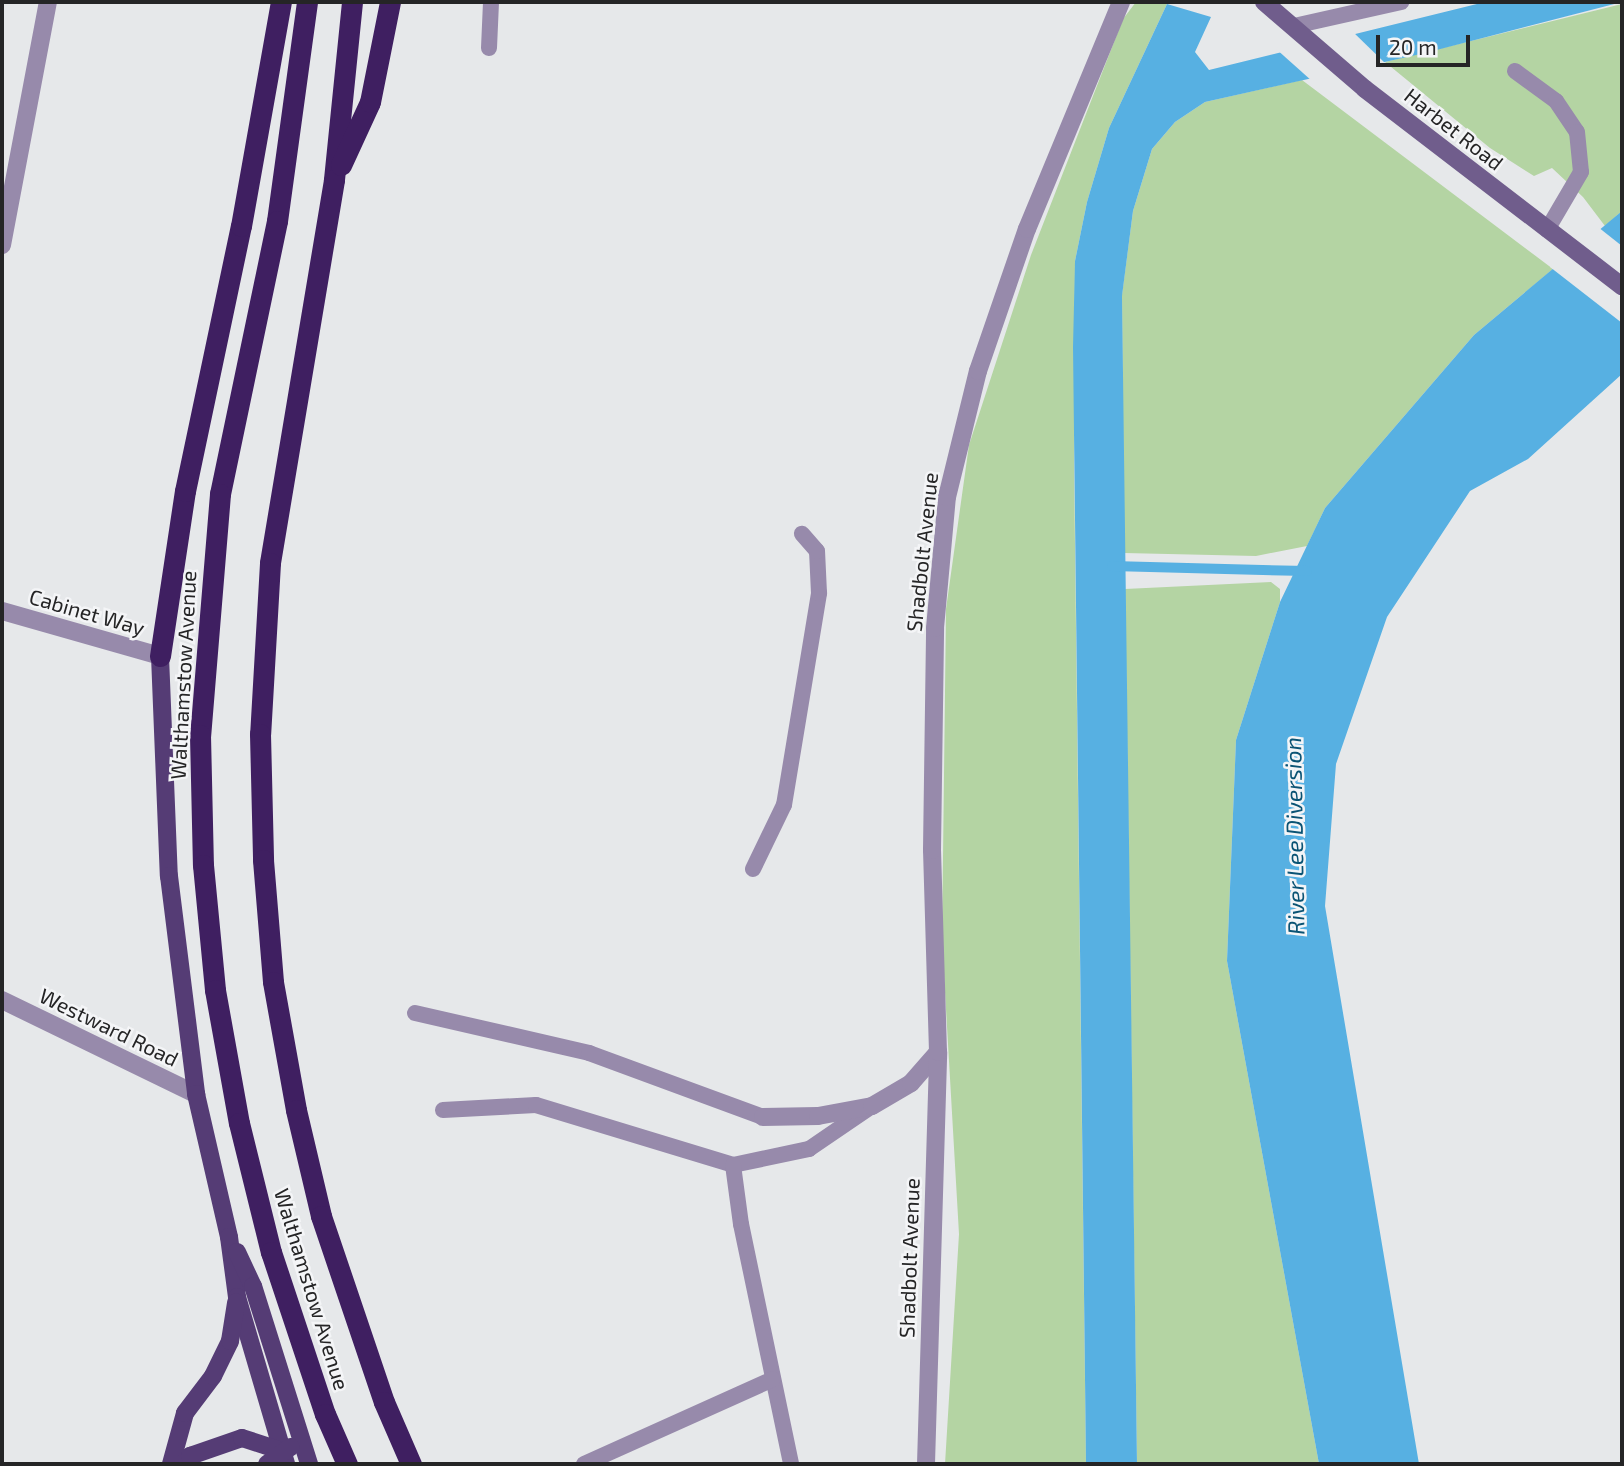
<!DOCTYPE html>
<html>
<head>
<meta charset="utf-8">
<style>
	body { margin:0 }
	#map { position:relative; width:1624px; height:1466px; overflow:hidden; background:#e6e8ea; font-family:"Exo 2",sans-serif }
	div>[style] { position:absolute }
	.green>* { inset:0; background:#b4d4a3 }
	.water>* { inset:0; background:#57b0e2 }
	.pier>* { inset:0; background:#e6e8ea }
	.stream>* { height:10px; margin:-5px; padding:0 5px; transform-origin:5px; border-radius:5px; background:#57b0e2 }
	.lane>* { height:16px; margin:-8px; padding:0 8px; transform-origin:8px; border-radius:8px; background:#978aab }
	.street>* { height:18px; margin:-9px; padding:0 9px; transform-origin:9px; border-radius:9px; background:#978aab }
	.secondary>* { height:18px; margin:-9px; padding:0 9px; transform-origin:9px; border-radius:9px; background:#705d8c }
	.primary>* { height:18px; margin:-9px; padding:0 9px; transform-origin:9px; border-radius:9px; background:#553c75 }
	.highway>* { height:21px; margin:-10.5px; padding:0 10.5px; transform-origin:10.5px; border-radius:10.5px; background:#3f1f61 }
	span { translate:-50% -50%; white-space:nowrap; text-align:center; line-height:1.15; -webkit-text-stroke:5px #f4f5f7; paint-order:stroke }
	.street-label { font-size:21px; color:#252526 }
	.water-label { font-size:23px; color:#0a5374; font-style:italic }
	.frame { position:absolute; inset:0; border:4px solid #252526; pointer-events:none }
	.scale { position:absolute; left:1376px; top:35px; width:94px; height:32px; box-sizing:border-box; border:4px solid #252526; border-top:0; padding-left:9px; font-size:21px; line-height:24px; white-space:nowrap; color:#252526; -webkit-text-stroke:5px #f4f5f7; paint-order:stroke }
</style>
</head>
<body>
<div id="map">
	<div class="green">
		<div style="clip-path:polygon(1136px 2px,1167px 4px,1109px 128px,1087px 202px,1075px 261px,1074px 462px,1086px 1464px,945px 1464px,959px 1234px,942px 940px,946px 609px,969px 445px,1031px 255px,1123px 19px)"></div>
		<div style="clip-path:polygon(1622px 4px,1622px 211px,1605px 226px,1583px 197px,1552px 168px,1534px 176px,1490px 148px,1385px 62px)"></div>
		<div style="clip-path:polygon(1302px 80px,1553px 269px,1474px 335px,1325px 508px,1307px 546px,1256px 556px,1124px 553px,1122px 295px,1133px 211px,1152px 149px,1175px 122px,1205px 102px)"></div>
		<div style="clip-path:polygon(1271px 582px,1280px 589px,1280px 602px,1236px 740px,1227px 961px,1319px 1464px,1137px 1464px,1125px 589px)"></div>
	</div>
	<div class="water">
		<div style="clip-path:polygon(1485px 2px,1622px 2px,1425px 53px,1205px 102px,1175px 122px,1152px 149px,1133px 211px,1122px 296px,1137px 1464px,1086px 1464px,1073px 347px,1075px 261px,1087px 202px,1109px 128px,1167px 4px,1211px 17px,1195px 52px,1209px 70px)"></div>
		<div style="clip-path:polygon(1622px 211px,1622px 374px,1528px 459px,1470px 491px,1387px 617px,1336px 764px,1325px 906px,1419px 1464px,1319px 1464px,1227px 961px,1236px 740px,1280px 602px,1325px 508px,1474px 335px)"></div>
	</div>
	<div class="pier">
		<div style="clip-path:polygon(1351px 30px,1387px 65px,1312px 81px,1275px 48px)"></div>
		<div style="clip-path:polygon(1598px 227px,1622px 246px,1622px 323px,1550px 267px)"></div>
	</div>
	<div class="stream">
		<div style="left:1112px;top:566px;width:195px;rotate:1.5deg"></div>
	</div>
	<div class="lane">
		<div style="left:1294px;top:26px;width:110px;rotate:-12.6deg"></div>
		<div style="left:489px;top:48px;width:46px;rotate:-87.5deg"></div>
		<div style="left:1515px;top:71px;width:51px;rotate:36.2deg"></div>
		<div style="left:1556px;top:101px;width:37px;rotate:56deg"></div>
		<div style="left:1577px;top:132px;width:40px;rotate:84.3deg"></div>
		<div style="left:1581px;top:172px;width:67px;rotate:120.4deg"></div>
		<div style="left:753px;top:869px;width:71px;rotate:-64.2deg"></div>
		<div style="left:784px;top:805px;width:215px;rotate:-80.6deg"></div>
		<div style="left:819px;top:593px;width:42px;rotate:-92.7deg"></div>
		<div style="left:817px;top:551px;width:23px;rotate:-131deg"></div>
		<div style="left:415px;top:1013px;width:179px;rotate:12.9deg"></div>
		<div style="left:589px;top:1053px;width:185px;rotate:20.2deg"></div>
		<div style="left:443px;top:1110px;width:93px;rotate:-3.1deg"></div>
		<div style="left:536px;top:1105px;width:206px;rotate:16.9deg"></div>
		<div style="left:733px;top:1165px;width:78px;rotate:-11.9deg"></div>
		<div style="left:809px;top:1149px;width:76px;rotate:-34.3deg"></div>
		<div style="left:733px;top:1165px;width:60px;rotate:82.3deg"></div>
		<div style="left:741px;top:1224px;width:245px;rotate:78.2deg"></div>
		<div style="left:584px;top:1464px;width:207px;rotate:-24.2deg"></div>
	</div>
	<div class="street">
		<div style="left:2px;top:245px;width:247px;rotate:-79.3deg"></div>
		<div style="left:2px;top:611px;width:164px;rotate:15.9deg"></div>
		<div style="left:2px;top:1000px;width:216px;rotate:25.9deg"></div>
		<div style="left:763px;top:1117px;width:55px;rotate:-1deg"></div>
		<div style="left:818px;top:1116px;width:55px;rotate:-10.5deg"></div>
		<div style="left:872px;top:1106px;width:45px;rotate:-30.5deg"></div>
		<div style="left:911px;top:1083px;width:41px;rotate:-48.9deg"></div>
		<div style="left:926px;top:1464px;width:412px;rotate:-88.3deg"></div>
		<div style="left:938px;top:1052px;width:202px;rotate:-91.7deg"></div>
		<div style="left:932px;top:850px;width:222px;rotate:-89.2deg"></div>
		<div style="left:935px;top:628px;width:132px;rotate:-84.8deg"></div>
		<div style="left:947px;top:497px;width:130px;rotate:-76.2deg"></div>
		<div style="left:978px;top:371px;width:150px;rotate:-71deg"></div>
		<div style="left:1027px;top:229px;width:246px;rotate:-67.5deg"></div>
	</div>
	<div class="secondary">
		<div style="left:1264px;top:2px;width:133px;rotate:40.7deg"></div>
		<div style="left:1365px;top:89px;width:324px;rotate:37.5deg"></div>
	</div>
	<div class="primary">
		<div style="left:160px;top:656px;width:220px;rotate:87.7deg"></div>
		<div style="left:169px;top:876px;width:220px;rotate:82.9deg"></div>
		<div style="left:196px;top:1094px;width:147px;rotate:77deg"></div>
		<div style="left:229px;top:1237px;width:61px;rotate:82.4deg"></div>
		<div style="left:237px;top:1297px;width:174px;rotate:73.6deg"></div>
		<div style="left:237px;top:1252px;width:38px;rotate:65deg"></div>
		<div style="left:253px;top:1286px;width:187px;rotate:72.5deg"></div>
		<div style="left:171px;top:1464px;width:53px;rotate:-74.6deg"></div>
		<div style="left:185px;top:1413px;width:46px;rotate:-52.9deg"></div>
		<div style="left:213px;top:1376px;width:39px;rotate:-64deg"></div>
		<div style="left:230px;top:1341px;width:39px;rotate:-81deg"></div>
		<div style="left:183px;top:1464px;width:11px;rotate:-49deg"></div>
		<div style="left:190px;top:1456px;width:55px;rotate:-19.1deg"></div>
		<div style="left:242px;top:1438px;width:42px;rotate:18deg"></div>
		<div style="left:267px;top:1464px;width:29px;rotate:-36deg"></div>
	</div>
	<div class="highway">
		<div style="left:307px;top:2px;width:221px;rotate:97.8deg"></div>
		<div style="left:277px;top:221px;width:279px;rotate:101.8deg"></div>
		<div style="left:220px;top:494px;width:242px;rotate:94.7deg"></div>
		<div style="left:200px;top:735px;width:130px;rotate:88.7deg"></div>
		<div style="left:203px;top:865px;width:126px;rotate:84.5deg"></div>
		<div style="left:215px;top:990px;width:135px;rotate:79.8deg"></div>
		<div style="left:239px;top:1123px;width:133px;rotate:76.1deg"></div>
		<div style="left:271px;top:1252px;width:171px;rotate:71.6deg"></div>
		<div style="left:325px;top:1414px;width:55px;rotate:66.3deg"></div>
		<div style="left:352px;top:2px;width:179px;rotate:95.8deg"></div>
		<div style="left:334px;top:180px;width:388px;rotate:99.5deg"></div>
		<div style="left:270px;top:563px;width:171px;rotate:93.3deg"></div>
		<div style="left:260px;top:734px;width:126px;rotate:88.6deg"></div>
		<div style="left:263px;top:860px;width:122px;rotate:85.3deg"></div>
		<div style="left:273px;top:982px;width:130px;rotate:79.8deg"></div>
		<div style="left:296px;top:1110px;width:109px;rotate:76.7deg"></div>
		<div style="left:321px;top:1216px;width:196px;rotate:71.3deg"></div>
		<div style="left:384px;top:1402px;width:68px;rotate:66.5deg"></div>
		<div style="left:341px;top:165px;width:69px;rotate:-65.3deg"></div>
		<div style="left:370px;top:102px;width:102px;rotate:-78.7deg"></div>
		<div style="left:160px;top:656px;width:167px;rotate:-81.4deg"></div>
		<div style="left:185px;top:491px;width:271px;rotate:-78.1deg"></div>
		<div style="left:241px;top:226px;width:228px;rotate:-79.9deg"></div>
	</div>
	<div class="street-label">
		<span style="left:1454px;top:129px;rotate:38deg">Harbet Road</span>
		<span style="left:922px;top:552px;rotate:-84deg">Shadbolt Avenue</span>
		<span style="left:87px;top:612px;rotate:16deg">Cabinet Way</span>
		<span style="left:183px;top:675px;rotate:-87deg">Walthamstow Avenue</span>
		<span style="left:109px;top:1027px;rotate:26deg">Westward Road</span>
		<span style="left:909px;top:1258px;rotate:-88deg">Shadbolt Avenue</span>
		<span style="left:312px;top:1289px;rotate:73deg">Walthamstow Avenue</span>
	</div>
	<div class="water-label">
		<span style="left:1294px;top:836px;rotate:-91deg">River Lee Diversion</span>
	</div>
	<div class="frame"></div>
	<div class="scale">20 m</div>
</div>
</body>
</html>
